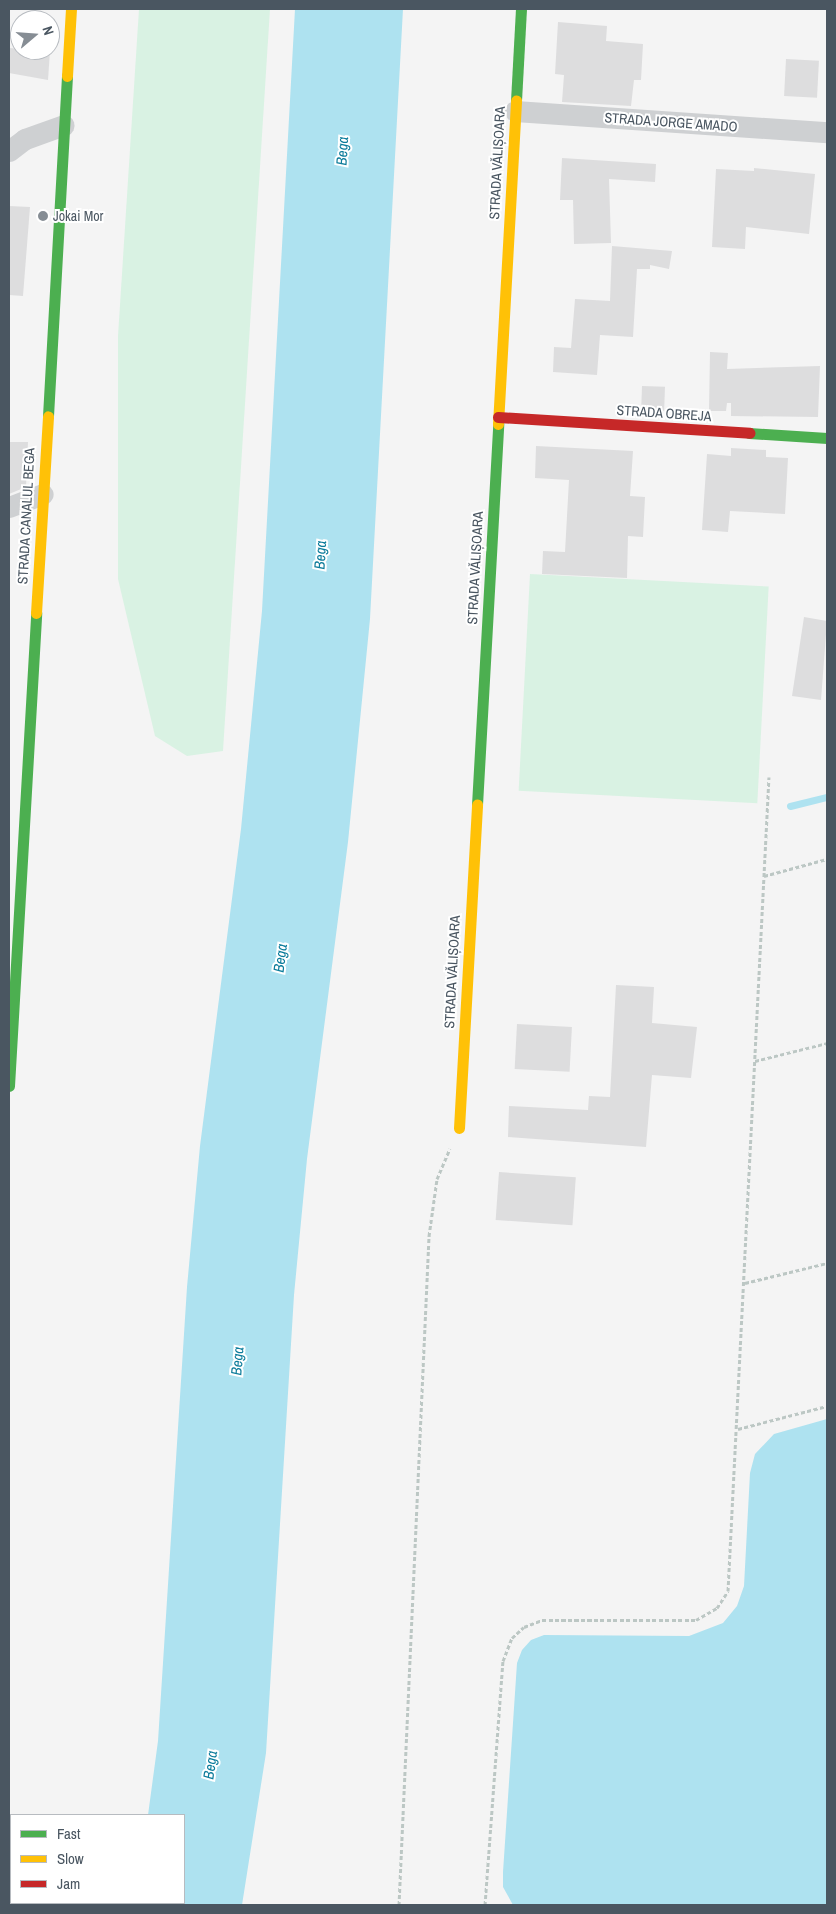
<!DOCTYPE html>
<html>
<head>
<meta charset="utf-8">
<style>
	body { margin:0 }
	#map { position:relative; width:836px; height:1914px; overflow:hidden; background:#f4f4f4; font-family:"Archivo Narrow",sans-serif }
	div>[style] { position:absolute }
	.green>* { inset:0; background:#d9f2e3; transform-origin:0 0 }
	.water>* { inset:0; background:#aee2f0 }
	.stream>* { height:7px; margin:-3.5px; padding:0 3.5px; transform-origin:3.5px; border-radius:3.5px; background:#aee2f0 }
	.building>* { inset:0; background:#ddddde; transform-origin:0 0 }
	.path>* { height:3px; margin-top:-1.5px; transform-origin:0; background:repeating-linear-gradient(90deg,#bcc7c4 0 4px,transparent 0 6.5px) }
	.street>* { height:21px; margin:-10.5px; padding:0 10.5px; transform-origin:10.5px; border-radius:10.5px; background:#ced0d2 }
	.fast>* { height:11px; margin:-5.5px; padding:0 5.5px; transform-origin:5.5px; border-radius:5.5px; background:#4caf50 }
	.slow>* { height:11px; margin:-5.5px; padding:0 5.5px; transform-origin:5.5px; border-radius:5.5px; background:#ffc107 }
	.jam>* { height:11px; margin:-5.5px; padding:0 5.5px; transform-origin:5.5px; border-radius:5.5px; background:#c62828 }
	.dots>* { width:14px; height:14px; translate:-50% -50%; box-sizing:border-box; border:2px solid #fff; border-radius:50% }
	span { translate:-50% -50%; white-space:nowrap; text-align:center; line-height:1.15; -webkit-text-stroke:4px #fff; paint-order:stroke }
	.street-label { font-size:14px; color:#4a5661 }
	.poi-label { font-size:14px; color:#4a5661 }
	.left { translate:0 -50%; text-align:left }
	.water-label { font-size:15px; color:#0c7c9b; font-style:italic }
	.frame { position:absolute; inset:0; border:10px solid #4a5661; pointer-events:none }
	.legend { position:absolute; left:10px; top:1814px; width:175px; height:90px; box-sizing:border-box; background:#fff; border:1px solid #b7bbc0; margin:0; padding:6px 9px; list-style:none; font-size:15px; color:#4a5661 }
	.legend li { display:flex; align-items:center; gap:10px; height:25px }
	.legend b { width:25px; border:1px solid #b7bbc0 }
	.north { position:absolute; left:10px; top:10px; width:50px; height:50px; box-sizing:border-box; background:#fff; border:1px solid #b7bbc0; border-radius:50%; rotate:72deg; font-size:14px; font-weight:700; line-height:20px; text-align:center; color:#4a5661 }
	.north::after { content:''; display:block; margin:auto; width:18px; height:22px; background:#868d94; clip-path:polygon(50% 0,100% 100%,50% 72%,0 100%) }
</style>
</head>
<body>
<div id="map">
	<div class="green">
		<div style="clip-path:polygon(139px 9px,270px 9px,223px 751px,187px 756px,155px 736px,118px 579px,118px 336px)"></div>
		<div style="left:530px;top:574px;width:239px;height:217px;rotate:3deg"></div>
	</div>
	<div class="water">
		<div style="clip-path:polygon(295px 9px,403px 9px,370px 619px,348px 842px,307px 1159px,294px 1295px,266px 1753px,242px 1905px,133px 1905px,184px 1903px,184px 1815px,148px 1815px,158px 1741px,187px 1287px,200px 1146px,241px 829px,262px 611px)"></div>
		<div style="clip-path:polygon(827px 1419px,827px 1905px,513px 1905px,503px 1887px,503px 1872px,517px 1663px,522px 1650px,531px 1640px,544px 1635px,689px 1636px,723px 1623px,737px 1606px,744px 1586px,750px 1473px,755px 1454px,774px 1434px)"></div>
	</div>
	<div class="stream">
		<div style="left:790px;top:806px;width:38px;rotate:-14deg"></div>
	</div>
	<div class="building">
		<div style="clip-path:polygon(558px 22px,607px 26px,606px 41px,643px 44px,641px 80px,634px 80px,631px 106px,562px 102px,564px 75px,555px 74px)"></div>
		<div style="clip-path:polygon(9px 48px,50px 51px,48px 80px,9px 73px)"></div>
		<div style="left:786px;top:59px;width:33px;height:37px;rotate:3deg"></div>
		<div style="clip-path:polygon(562px 158px,656px 164px,655px 182px,609px 179px,611px 243px,574px 244px,573px 200px,560px 200px)"></div>
		<div style="clip-path:polygon(754px 168px,815px 174px,809px 234px,746px 227px,745px 249px,712px 247px,716px 169px,754px 171px)"></div>
		<div style="clip-path:polygon(9px 206px,30px 207px,23px 296px,9px 295px)"></div>
		<div style="clip-path:polygon(612px 246px,672px 251px,669px 269px,650px 265px,650px 269px,637px 269px,633px 337px,600px 335px,597px 375px,553px 372px,554px 347px,571px 348px,575px 299px,610px 301px)"></div>
		<div style="clip-path:polygon(710px 352px,728px 353px,727px 369px,820px 366px,818px 417px,731px 416px,731px 403px,727px 403px,726px 411px,709px 411px)"></div>
		<div style="left:642px;top:386px;width:23px;height:24px;rotate:2deg"></div>
		<div style="clip-path:polygon(9px 442px,28px 442px,26px 487px,9px 494px)"></div>
		<div style="clip-path:polygon(536px 446px,633px 451px,630px 496px,645px 497px,643px 537px,628px 536px,627px 578px,542px 574px,543px 551px,565px 552px,569px 480px,535px 478px)"></div>
		<div style="clip-path:polygon(731px 448px,766px 450px,766px 457px,788px 458px,785px 514px,730px 511px,728px 532px,702px 530px,707px 454px,731px 456px)"></div>
		<div style="clip-path:polygon(804px 617px,827px 621px,821px 700px,792px 696px)"></div>
		<div style="clip-path:polygon(616px 985px,654px 987px,652px 1023px,697px 1027px,691px 1078px,652px 1075px,646px 1147px,508px 1137px,509px 1106px,588px 1110px,589px 1096px,610px 1097px)"></div>
		<div style="left:517px;top:1024px;width:55px;height:45px;rotate:3deg"></div>
		<div style="left:499px;top:1172px;width:77px;height:48px;rotate:4deg"></div>
	</div>
	<div class="path">
		<div style="left:764px;top:876px;width:65px;rotate:-15.1deg"></div>
		<div style="left:755px;top:1061px;width:74px;rotate:-14deg"></div>
		<div style="left:745px;top:1283px;width:84px;rotate:-13.7deg"></div>
		<div style="left:738px;top:1429px;width:92px;rotate:-14.5deg"></div>
		<div style="left:399px;top:1905px;width:670px;rotate:-87.43deg"></div>
		<div style="left:429px;top:1236px;width:58px;rotate:-82deg"></div>
		<div style="left:437px;top:1179px;width:33px;rotate:-67deg"></div>
		<div style="left:485px;top:1905px;width:245px;rotate:-85.8deg"></div>
		<div style="left:503px;top:1661px;width:25px;rotate:-69deg"></div>
		<div style="left:512px;top:1638px;width:16px;rotate:-43deg"></div>
		<div style="left:524px;top:1627px;width:19px;rotate:-21deg"></div>
		<div style="left:542px;top:1620px;width:154px"></div>
		<div style="left:696px;top:1620px;width:24px;rotate:-30deg"></div>
		<div style="left:717px;top:1608px;width:20px;rotate:-57deg"></div>
		<div style="left:728px;top:1591px;width:815px;rotate:-87.12deg"></div>
	</div>
	<div class="street">
		<div style="left:515px;top:111px;width:313px;rotate:3.9deg"></div>
		<div style="left:9px;top:151px;width:20px;rotate:-37deg"></div>
		<div style="left:25px;top:139px;width:41px;rotate:-19.7deg"></div>
		<div style="left:9px;top:507px;width:36px;rotate:-21deg"></div>
	</div>
	<div class="fast">
		<div style="left:516px;top:101px;width:92px;rotate:-86.9deg"></div>
		<div style="left:48px;top:416px;width:341px;rotate:-86.8deg"></div>
		<div style="left:749px;top:433px;width:78px;rotate:3.7deg"></div>
		<div style="left:477px;top:805px;width:382px;rotate:-86.8deg"></div>
		<div style="left:9px;top:1086px;width:474px;rotate:-86.7deg"></div>
	</div>
	<div class="slow">
		<div style="left:67px;top:76px;width:67px;rotate:-86.6deg"></div>
		<div style="left:498px;top:424px;width:324px;rotate:-86.8deg"></div>
		<div style="left:36px;top:613px;width:197px;rotate:-86.5deg"></div>
		<div style="left:459px;top:1128px;width:324px;rotate:-86.8deg"></div>
	</div>
	<div class="jam">
		<div style="left:498px;top:417px;width:252px;rotate:3.6deg"></div>
	</div>
	<div class="dots">
		<div style="left:43px;top:216px;background:#868d94"></div>
	</div>
	<div class="street-label">
		<span style="left:671px;top:122px;rotate:4deg">STRADA JORGE AMADO</span>
		<span style="left:497px;top:163px;rotate:-87deg">STRADA VĂLIȘOARA</span>
		<span style="left:664px;top:413px;rotate:4deg">STRADA OBREJA</span>
		<span style="left:26px;top:516px;rotate:-87deg">STRADA CANALUL BEGA</span>
		<span style="left:475px;top:568px;rotate:-87deg">STRADA VĂLIȘOARA</span>
		<span style="left:452px;top:972px;rotate:-87deg">STRADA VĂLIȘOARA</span>
	</div>
	<div class="poi-label">
		<span class="left" style="left:53px;top:216px">Jokai Mor</span>
	</div>
	<div class="water-label">
		<span style="left:342px;top:151px;rotate:-87deg">Bega</span>
		<span style="left:320px;top:555px;rotate:-87deg">Bega</span>
		<span style="left:280px;top:958px;rotate:-83deg">Bega</span>
		<span style="left:237px;top:1361px;rotate:-86deg">Bega</span>
		<span style="left:210px;top:1765px;rotate:-82deg">Bega</span>
	</div>
	<div class="frame"></div>
	<ul class="legend">
	<li><b style="height:6px;background:#4caf50"></b>Fast</li>
	<li><b style="height:6px;background:#ffc107"></b>Slow</li>
	<li><b style="height:6px;background:#c62828"></b>Jam</li>
	</ul>
	<div class="north">N</div>
</div>
</body>
</html>
